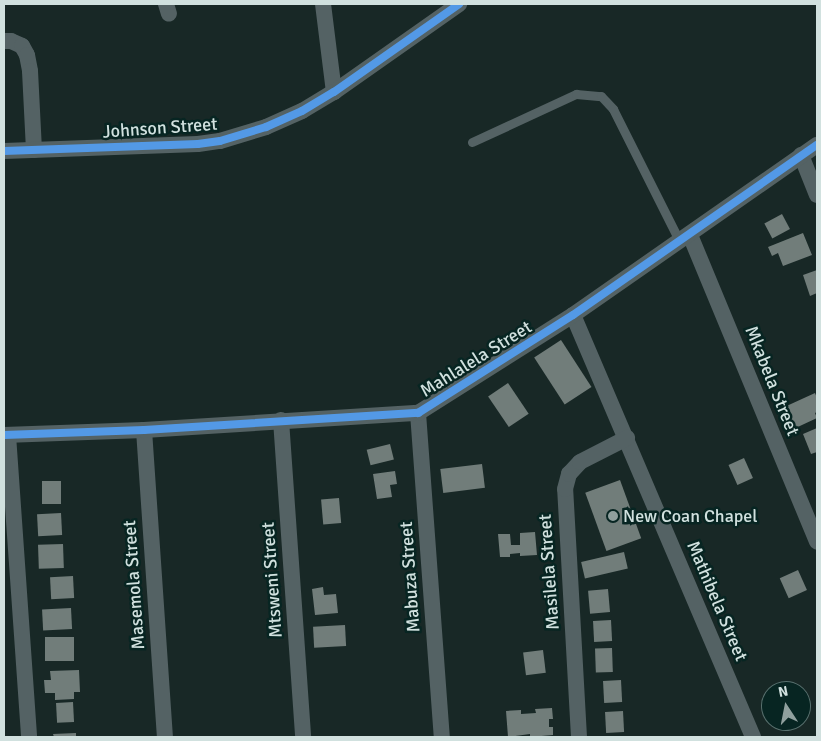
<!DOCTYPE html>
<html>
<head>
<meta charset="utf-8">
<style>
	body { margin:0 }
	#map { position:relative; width:821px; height:741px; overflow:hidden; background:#182826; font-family:Signika,sans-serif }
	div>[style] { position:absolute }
	.building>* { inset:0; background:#717d7a; transform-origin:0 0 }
	.service>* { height:9px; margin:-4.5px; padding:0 4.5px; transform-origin:4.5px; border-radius:4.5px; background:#546264 }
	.minor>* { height:16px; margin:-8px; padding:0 8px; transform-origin:8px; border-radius:8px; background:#546264 }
	.cycleway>* { height:8px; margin:-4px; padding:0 4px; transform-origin:4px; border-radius:4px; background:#5399e6 }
	.dots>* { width:14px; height:14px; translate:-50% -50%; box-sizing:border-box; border:2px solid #072522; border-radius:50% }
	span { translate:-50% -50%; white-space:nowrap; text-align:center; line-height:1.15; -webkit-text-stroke:5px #072522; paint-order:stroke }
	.street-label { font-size:18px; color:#d1e1df }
	.poi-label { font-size:18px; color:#d1e1df }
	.left { translate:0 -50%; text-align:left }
	.frame { position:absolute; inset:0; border:5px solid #d1e1df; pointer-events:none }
	.north { position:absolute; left:761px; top:681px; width:50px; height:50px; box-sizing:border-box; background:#072522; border:1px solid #58706e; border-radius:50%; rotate:349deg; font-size:14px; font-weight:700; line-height:20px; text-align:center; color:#d1e1df }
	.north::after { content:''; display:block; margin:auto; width:18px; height:22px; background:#90a09e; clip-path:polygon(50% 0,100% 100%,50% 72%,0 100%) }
</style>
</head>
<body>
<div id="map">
	<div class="building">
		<div style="left:782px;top:214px;width:17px;height:20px;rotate:62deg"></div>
		<div style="clip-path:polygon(803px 233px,812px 255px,783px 266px,778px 253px,772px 256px,768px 247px)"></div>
		<div style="clip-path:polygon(817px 270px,817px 293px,810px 296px,803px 275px)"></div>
		<div style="left:561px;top:340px;width:56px;height:32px;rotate:57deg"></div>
		<div style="left:508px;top:383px;width:37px;height:24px;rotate:56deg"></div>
		<div style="clip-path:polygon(815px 393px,817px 398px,817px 412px,815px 413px,817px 418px,787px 432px,782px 422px,786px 420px,780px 409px)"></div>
		<div style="clip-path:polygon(817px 428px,817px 452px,811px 454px,803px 434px)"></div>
		<div style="left:390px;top:444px;width:16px;height:24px;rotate:76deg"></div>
		<div style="left:744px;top:458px;width:22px;height:17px;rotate:66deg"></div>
		<div style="left:482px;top:464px;width:24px;height:42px;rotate:83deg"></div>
		<div style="clip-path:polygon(395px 471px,397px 484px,390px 485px,392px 497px,377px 499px,373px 474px)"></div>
		<div style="left:620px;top:480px;width:62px;height:37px;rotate:70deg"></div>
		<div style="left:42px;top:481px;width:19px;height:23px"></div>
		<div style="left:339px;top:498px;width:25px;height:18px;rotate:85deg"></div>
		<div style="left:61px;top:513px;width:22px;height:24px;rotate:87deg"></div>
		<div style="clip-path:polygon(535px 532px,537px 555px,520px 556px,520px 553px,510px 554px,510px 557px,500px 557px,498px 534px,510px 534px,511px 545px,520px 545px,520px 533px)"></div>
		<div style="left:63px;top:544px;width:24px;height:25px;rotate:88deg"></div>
		<div style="left:624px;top:552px;width:17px;height:44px;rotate:77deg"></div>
		<div style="left:798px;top:570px;width:22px;height:20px;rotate:66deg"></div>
		<div style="left:73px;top:576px;width:22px;height:23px;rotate:87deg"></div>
		<div style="clip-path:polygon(323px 587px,324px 595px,336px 594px,338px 613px,315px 615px,312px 589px)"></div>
		<div style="left:608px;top:589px;width:23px;height:20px;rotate:85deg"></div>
		<div style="left:71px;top:608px;width:21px;height:29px;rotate:87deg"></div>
		<div style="left:611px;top:620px;width:21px;height:18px;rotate:87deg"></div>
		<div style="left:345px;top:625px;width:21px;height:32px;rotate:87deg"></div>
		<div style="left:74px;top:637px;width:24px;height:29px;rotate:90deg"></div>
		<div style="left:612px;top:648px;width:24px;height:17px;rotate:88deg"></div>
		<div style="left:543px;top:650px;width:23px;height:20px;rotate:83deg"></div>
		<div style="clip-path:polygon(79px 670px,80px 692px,74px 692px,74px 699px,55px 700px,55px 693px,45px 693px,44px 680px,51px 680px,50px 671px)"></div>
		<div style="left:621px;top:680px;width:22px;height:18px;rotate:87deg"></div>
		<div style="left:73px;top:702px;width:20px;height:17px;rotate:87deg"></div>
		<div style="clip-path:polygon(552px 708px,553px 719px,549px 719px,549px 727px,553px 727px,553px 735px,530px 737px,530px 734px,508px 737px,506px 711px,521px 710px,521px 714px,536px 713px,535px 709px)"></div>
		<div style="left:623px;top:711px;width:21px;height:18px;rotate:87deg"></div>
		<div style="clip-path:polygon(76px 733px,76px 737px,54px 737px,53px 734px)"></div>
	</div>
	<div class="service">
		<div style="left:472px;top:142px;width:115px;rotate:-24.8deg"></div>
		<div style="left:576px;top:94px;width:25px;rotate:5deg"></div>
		<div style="left:601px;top:96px;width:18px;rotate:47deg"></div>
		<div style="left:613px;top:109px;width:149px;rotate:63.3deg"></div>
	</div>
	<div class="minor">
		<div style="left:166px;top:4px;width:10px;rotate:73deg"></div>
		<div style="left:323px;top:4px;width:89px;rotate:82.9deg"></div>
		<div style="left:4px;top:41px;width:7px"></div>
		<div style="left:11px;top:41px;width:12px;rotate:24deg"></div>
		<div style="left:22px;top:46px;width:10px;rotate:61deg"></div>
		<div style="left:27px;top:55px;width:16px;rotate:79deg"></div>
		<div style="left:30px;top:71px;width:79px;rotate:87.1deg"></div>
		<div style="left:4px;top:151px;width:194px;rotate:-2.1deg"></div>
		<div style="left:198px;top:144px;width:22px;rotate:-8deg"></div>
		<div style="left:220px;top:141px;width:48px;rotate:-16.9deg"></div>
		<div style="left:266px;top:127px;width:39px;rotate:-24deg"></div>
		<div style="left:302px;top:111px;width:37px;rotate:-31deg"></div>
		<div style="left:334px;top:92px;width:153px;rotate:-35.1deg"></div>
		<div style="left:801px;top:155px;width:43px;rotate:68.2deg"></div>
		<div style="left:690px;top:235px;width:332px;rotate:67.5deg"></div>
		<div style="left:573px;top:315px;width:459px;rotate:66.9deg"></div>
		<div style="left:418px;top:413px;width:325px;rotate:85.8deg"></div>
		<div style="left:281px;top:420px;width:318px;rotate:86deg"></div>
		<div style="left:144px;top:430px;width:308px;rotate:86.1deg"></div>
		<div style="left:4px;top:435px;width:140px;rotate:-2deg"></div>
		<div style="left:144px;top:430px;width:275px;rotate:-3.6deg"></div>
		<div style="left:418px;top:413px;width:183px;rotate:-32.3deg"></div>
		<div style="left:573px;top:315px;width:297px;rotate:-34.9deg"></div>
		<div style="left:8px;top:435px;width:303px;rotate:86deg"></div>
		<div style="left:579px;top:737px;width:248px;rotate:-93.2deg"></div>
		<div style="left:565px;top:489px;width:16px;rotate:-75deg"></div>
		<div style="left:569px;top:474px;width:16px;rotate:-47deg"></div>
		<div style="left:580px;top:462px;width:53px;rotate:-27.1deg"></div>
	</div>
	<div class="cycleway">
		<div style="left:4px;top:151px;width:194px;rotate:-2.1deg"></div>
		<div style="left:198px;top:144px;width:22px;rotate:-8deg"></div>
		<div style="left:220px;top:141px;width:48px;rotate:-16.9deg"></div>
		<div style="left:266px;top:127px;width:39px;rotate:-24deg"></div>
		<div style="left:302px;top:111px;width:37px;rotate:-31deg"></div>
		<div style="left:334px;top:92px;width:153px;rotate:-35.1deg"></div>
		<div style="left:4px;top:435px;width:140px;rotate:-2deg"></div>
		<div style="left:144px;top:430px;width:275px;rotate:-3.6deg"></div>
		<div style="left:418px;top:413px;width:183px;rotate:-32.3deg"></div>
		<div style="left:573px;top:315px;width:297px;rotate:-34.9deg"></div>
	</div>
	<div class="dots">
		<div style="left:613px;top:516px;background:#90a09e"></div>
	</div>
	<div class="street-label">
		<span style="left:160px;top:128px;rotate:-4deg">Johnson Street</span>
		<span style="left:476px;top:359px;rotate:-32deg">Mahlalela Street</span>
		<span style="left:772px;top:381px;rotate:68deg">Mkabela Street</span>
		<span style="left:549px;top:572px;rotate:-94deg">Masilela Street</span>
		<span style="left:410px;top:577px;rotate:-94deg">Mabuza Street</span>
		<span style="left:272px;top:580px;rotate:-94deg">Mtsweni Street</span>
		<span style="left:134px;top:585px;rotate:-94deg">Masemola Street</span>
		<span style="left:717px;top:601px;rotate:67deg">Mathibela Street</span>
	</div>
	<div class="poi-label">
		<span class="left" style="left:623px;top:516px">New Coan Chapel</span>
	</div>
	<div class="frame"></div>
	<div class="north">N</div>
</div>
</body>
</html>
